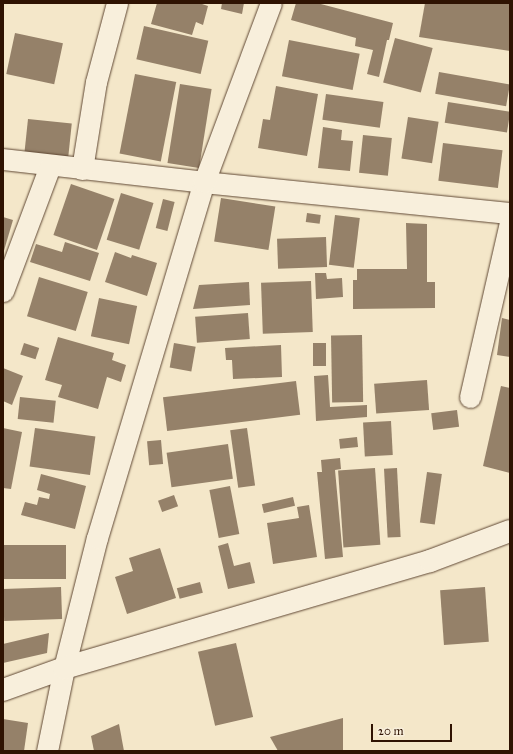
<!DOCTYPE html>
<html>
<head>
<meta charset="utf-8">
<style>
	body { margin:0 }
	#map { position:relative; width:513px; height:754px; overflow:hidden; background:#f4e7c9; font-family:"IM FELL Great Primer",serif }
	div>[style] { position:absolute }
	.building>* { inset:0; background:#958169; transform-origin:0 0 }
	.roads { filter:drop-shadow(0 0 1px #604834) drop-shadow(0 0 1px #604834) }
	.street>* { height:21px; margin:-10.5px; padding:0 10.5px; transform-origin:10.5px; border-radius:10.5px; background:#f8efdc }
	.secondary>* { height:22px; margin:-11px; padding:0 11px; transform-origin:11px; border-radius:11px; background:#f8efdc }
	span { translate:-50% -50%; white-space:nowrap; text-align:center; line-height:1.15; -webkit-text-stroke:4px #f8efdc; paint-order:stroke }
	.frame { position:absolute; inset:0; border:4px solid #2f1302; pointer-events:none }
	.scale { position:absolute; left:371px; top:724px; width:81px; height:18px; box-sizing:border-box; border:2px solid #2f1302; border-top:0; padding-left:5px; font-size:12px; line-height:14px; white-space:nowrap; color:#2f1302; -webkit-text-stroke:3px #f8efdc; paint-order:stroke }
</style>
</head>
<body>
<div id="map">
	<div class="building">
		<div style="clip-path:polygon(157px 3px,199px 3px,208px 6px,203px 25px,196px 22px,192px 35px,151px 24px)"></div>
		<div style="clip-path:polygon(222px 3px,244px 3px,242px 14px,221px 9px)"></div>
		<div style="clip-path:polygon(296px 3px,317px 3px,393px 23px,389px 40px,387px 40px,379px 77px,367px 74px,373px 50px,355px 46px,356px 38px,291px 20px)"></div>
		<div style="clip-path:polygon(425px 3px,510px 3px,510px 51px,419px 37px)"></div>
		<div style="left:144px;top:26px;width:66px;height:34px;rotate:13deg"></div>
		<div style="left:15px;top:33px;width:49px;height:42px;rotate:12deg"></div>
		<div style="left:395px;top:38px;width:39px;height:46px;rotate:15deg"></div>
		<div style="left:289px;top:40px;width:72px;height:37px;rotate:11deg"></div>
		<div style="left:439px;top:72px;width:72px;height:22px;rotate:10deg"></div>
		<div style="left:135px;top:74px;width:42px;height:81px;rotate:11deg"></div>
		<div style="left:180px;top:84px;width:32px;height:80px;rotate:9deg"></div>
		<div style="clip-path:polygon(276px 86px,318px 94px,307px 156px,258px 148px,263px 119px,270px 120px)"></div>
		<div style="left:326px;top:94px;width:58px;height:26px;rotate:8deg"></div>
		<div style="left:448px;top:102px;width:63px;height:21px;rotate:9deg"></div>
		<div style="left:408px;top:117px;width:31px;height:42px;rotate:9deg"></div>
		<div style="left:28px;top:119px;width:44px;height:35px;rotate:6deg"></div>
		<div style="clip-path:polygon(323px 127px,342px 130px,341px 140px,353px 141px,350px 171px,318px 168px)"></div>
		<div style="left:363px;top:135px;width:29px;height:38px;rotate:6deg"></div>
		<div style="left:443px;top:143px;width:60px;height:38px;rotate:7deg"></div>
		<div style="left:71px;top:184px;width:46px;height:54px;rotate:19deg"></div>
		<div style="left:121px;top:193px;width:34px;height:49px;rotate:17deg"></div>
		<div style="left:221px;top:198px;width:55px;height:44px;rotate:9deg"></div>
		<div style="left:163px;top:199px;width:12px;height:30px;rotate:14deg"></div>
		<div style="left:307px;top:213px;width:14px;height:9px;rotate:8deg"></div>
		<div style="left:335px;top:215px;width:25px;height:50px;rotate:7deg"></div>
		<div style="clip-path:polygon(3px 217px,13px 220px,3px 254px)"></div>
		<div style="clip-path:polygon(406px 223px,427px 224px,427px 282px,435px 282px,435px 308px,353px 309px,353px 280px,357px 280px,357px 269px,407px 269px)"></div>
		<div style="left:326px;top:237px;width:30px;height:49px;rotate:88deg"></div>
		<div style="clip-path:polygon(65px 242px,99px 253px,90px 281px,30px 262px,36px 244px,62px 252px)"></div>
		<div style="clip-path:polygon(115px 252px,131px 258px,132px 255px,157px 263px,147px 296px,105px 282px)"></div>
		<div style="clip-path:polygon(315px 273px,326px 273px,327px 279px,342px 278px,343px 297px,316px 299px)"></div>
		<div style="left:39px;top:277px;width:51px;height:41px;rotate:17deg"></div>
		<div style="left:311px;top:281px;width:51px;height:50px;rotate:88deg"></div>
		<div style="clip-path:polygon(249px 282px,250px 305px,193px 309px,199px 285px)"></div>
		<div style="left:99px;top:298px;width:39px;height:39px;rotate:12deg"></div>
		<div style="left:248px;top:313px;width:26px;height:53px;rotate:86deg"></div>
		<div style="clip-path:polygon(502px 318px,510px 320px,510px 357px,497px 355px)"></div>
		<div style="left:362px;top:335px;width:67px;height:31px;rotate:89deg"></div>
		<div style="clip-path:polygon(58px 337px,114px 353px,112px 360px,126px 365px,121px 382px,107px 377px,98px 409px,58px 397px,62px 385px,45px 380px)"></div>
		<div style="left:24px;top:343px;width:16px;height:12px;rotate:18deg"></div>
		<div style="left:174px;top:343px;width:22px;height:25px;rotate:10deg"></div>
		<div style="left:313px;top:343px;width:13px;height:23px"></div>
		<div style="clip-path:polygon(281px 345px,282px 377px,233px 379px,232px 360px,226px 360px,225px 348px)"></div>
		<div style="clip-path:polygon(3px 368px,23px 376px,12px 405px,3px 401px)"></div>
		<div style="clip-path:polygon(328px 375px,330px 407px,367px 405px,367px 417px,316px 421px,314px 376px)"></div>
		<div style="left:427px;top:380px;width:30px;height:53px;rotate:86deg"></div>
		<div style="left:296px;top:381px;width:34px;height:134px;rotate:83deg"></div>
		<div style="clip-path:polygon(501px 386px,510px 388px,510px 473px,483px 466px)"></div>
		<div style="left:20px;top:397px;width:36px;height:22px;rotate:6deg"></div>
		<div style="left:457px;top:410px;width:17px;height:26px;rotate:83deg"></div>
		<div style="left:391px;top:421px;width:34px;height:28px;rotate:87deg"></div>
		<div style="clip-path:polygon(3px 428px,22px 432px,11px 489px,3px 488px)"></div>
		<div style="left:35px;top:428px;width:61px;height:39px;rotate:8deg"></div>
		<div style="left:247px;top:428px;width:58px;height:17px;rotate:82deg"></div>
		<div style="left:357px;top:437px;width:10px;height:18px;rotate:84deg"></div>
		<div style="left:161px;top:440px;width:24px;height:14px;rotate:85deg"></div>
		<div style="left:228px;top:444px;width:35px;height:62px;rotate:82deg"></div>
		<div style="clip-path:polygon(340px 458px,341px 469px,335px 470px,343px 557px,325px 559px,317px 472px,322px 472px,321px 460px)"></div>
		<div style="left:375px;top:468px;width:77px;height:37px;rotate:86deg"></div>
		<div style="left:397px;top:468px;width:69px;height:13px;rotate:87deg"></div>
		<div style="left:427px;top:472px;width:15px;height:51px;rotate:8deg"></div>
		<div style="clip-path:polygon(41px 474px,86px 486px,75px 529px,21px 515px,25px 502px,37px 505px,39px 497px,49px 499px,50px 494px,37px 490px)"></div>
		<div style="left:230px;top:486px;width:49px;height:21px;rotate:79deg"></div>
		<div style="left:174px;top:495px;width:12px;height:17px;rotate:70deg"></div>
		<div style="left:293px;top:497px;width:9px;height:32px;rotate:77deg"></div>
		<div style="clip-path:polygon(309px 505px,317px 557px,273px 564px,267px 523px,299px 518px,297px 507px)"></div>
		<div style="clip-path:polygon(228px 543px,234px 566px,250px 562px,255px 583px,228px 589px,218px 546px)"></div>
		<div style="left:3px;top:545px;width:63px;height:34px"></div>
		<div style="clip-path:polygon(160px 548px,176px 598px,127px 614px,115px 577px,133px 571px,129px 558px)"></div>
		<div style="left:200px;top:582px;width:11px;height:24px;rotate:75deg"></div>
		<div style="left:61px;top:587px;width:32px;height:58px;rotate:88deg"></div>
		<div style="left:485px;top:587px;width:55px;height:45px;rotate:86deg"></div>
		<div style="clip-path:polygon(49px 633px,47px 653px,3px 663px,3px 644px)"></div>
		<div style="left:236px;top:643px;width:76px;height:39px;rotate:77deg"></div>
		<div style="clip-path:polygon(343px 718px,343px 751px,278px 751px,270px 737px)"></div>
		<div style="clip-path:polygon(3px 719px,28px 723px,24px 751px,3px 751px)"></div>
		<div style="clip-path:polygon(119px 724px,124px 751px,94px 751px,91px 736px)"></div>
	</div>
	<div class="roads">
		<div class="street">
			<div style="left:3px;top:159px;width:202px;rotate:6.5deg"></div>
			<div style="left:204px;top:182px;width:308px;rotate:5.8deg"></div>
			<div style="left:82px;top:169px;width:88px;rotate:-80.9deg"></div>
			<div style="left:96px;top:82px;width:82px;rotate:-75.1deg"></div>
			<div style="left:3px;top:291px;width:134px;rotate:-69.4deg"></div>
			<div style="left:470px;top:397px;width:179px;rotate:-77.1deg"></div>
			<div style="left:47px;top:751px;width:85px;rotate:-78.4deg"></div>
			<div style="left:64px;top:668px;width:134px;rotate:-75.8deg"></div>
			<div style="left:97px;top:538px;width:372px;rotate:-73.3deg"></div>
			<div style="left:204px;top:182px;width:191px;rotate:-69.5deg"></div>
		</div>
		<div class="secondary">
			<div style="left:3px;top:690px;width:65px;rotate:-19.8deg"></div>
			<div style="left:64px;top:668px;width:381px;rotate:-16.3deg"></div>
			<div style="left:430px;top:561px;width:85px;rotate:-20.6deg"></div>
		</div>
	</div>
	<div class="frame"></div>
	<div class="scale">20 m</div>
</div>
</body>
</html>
